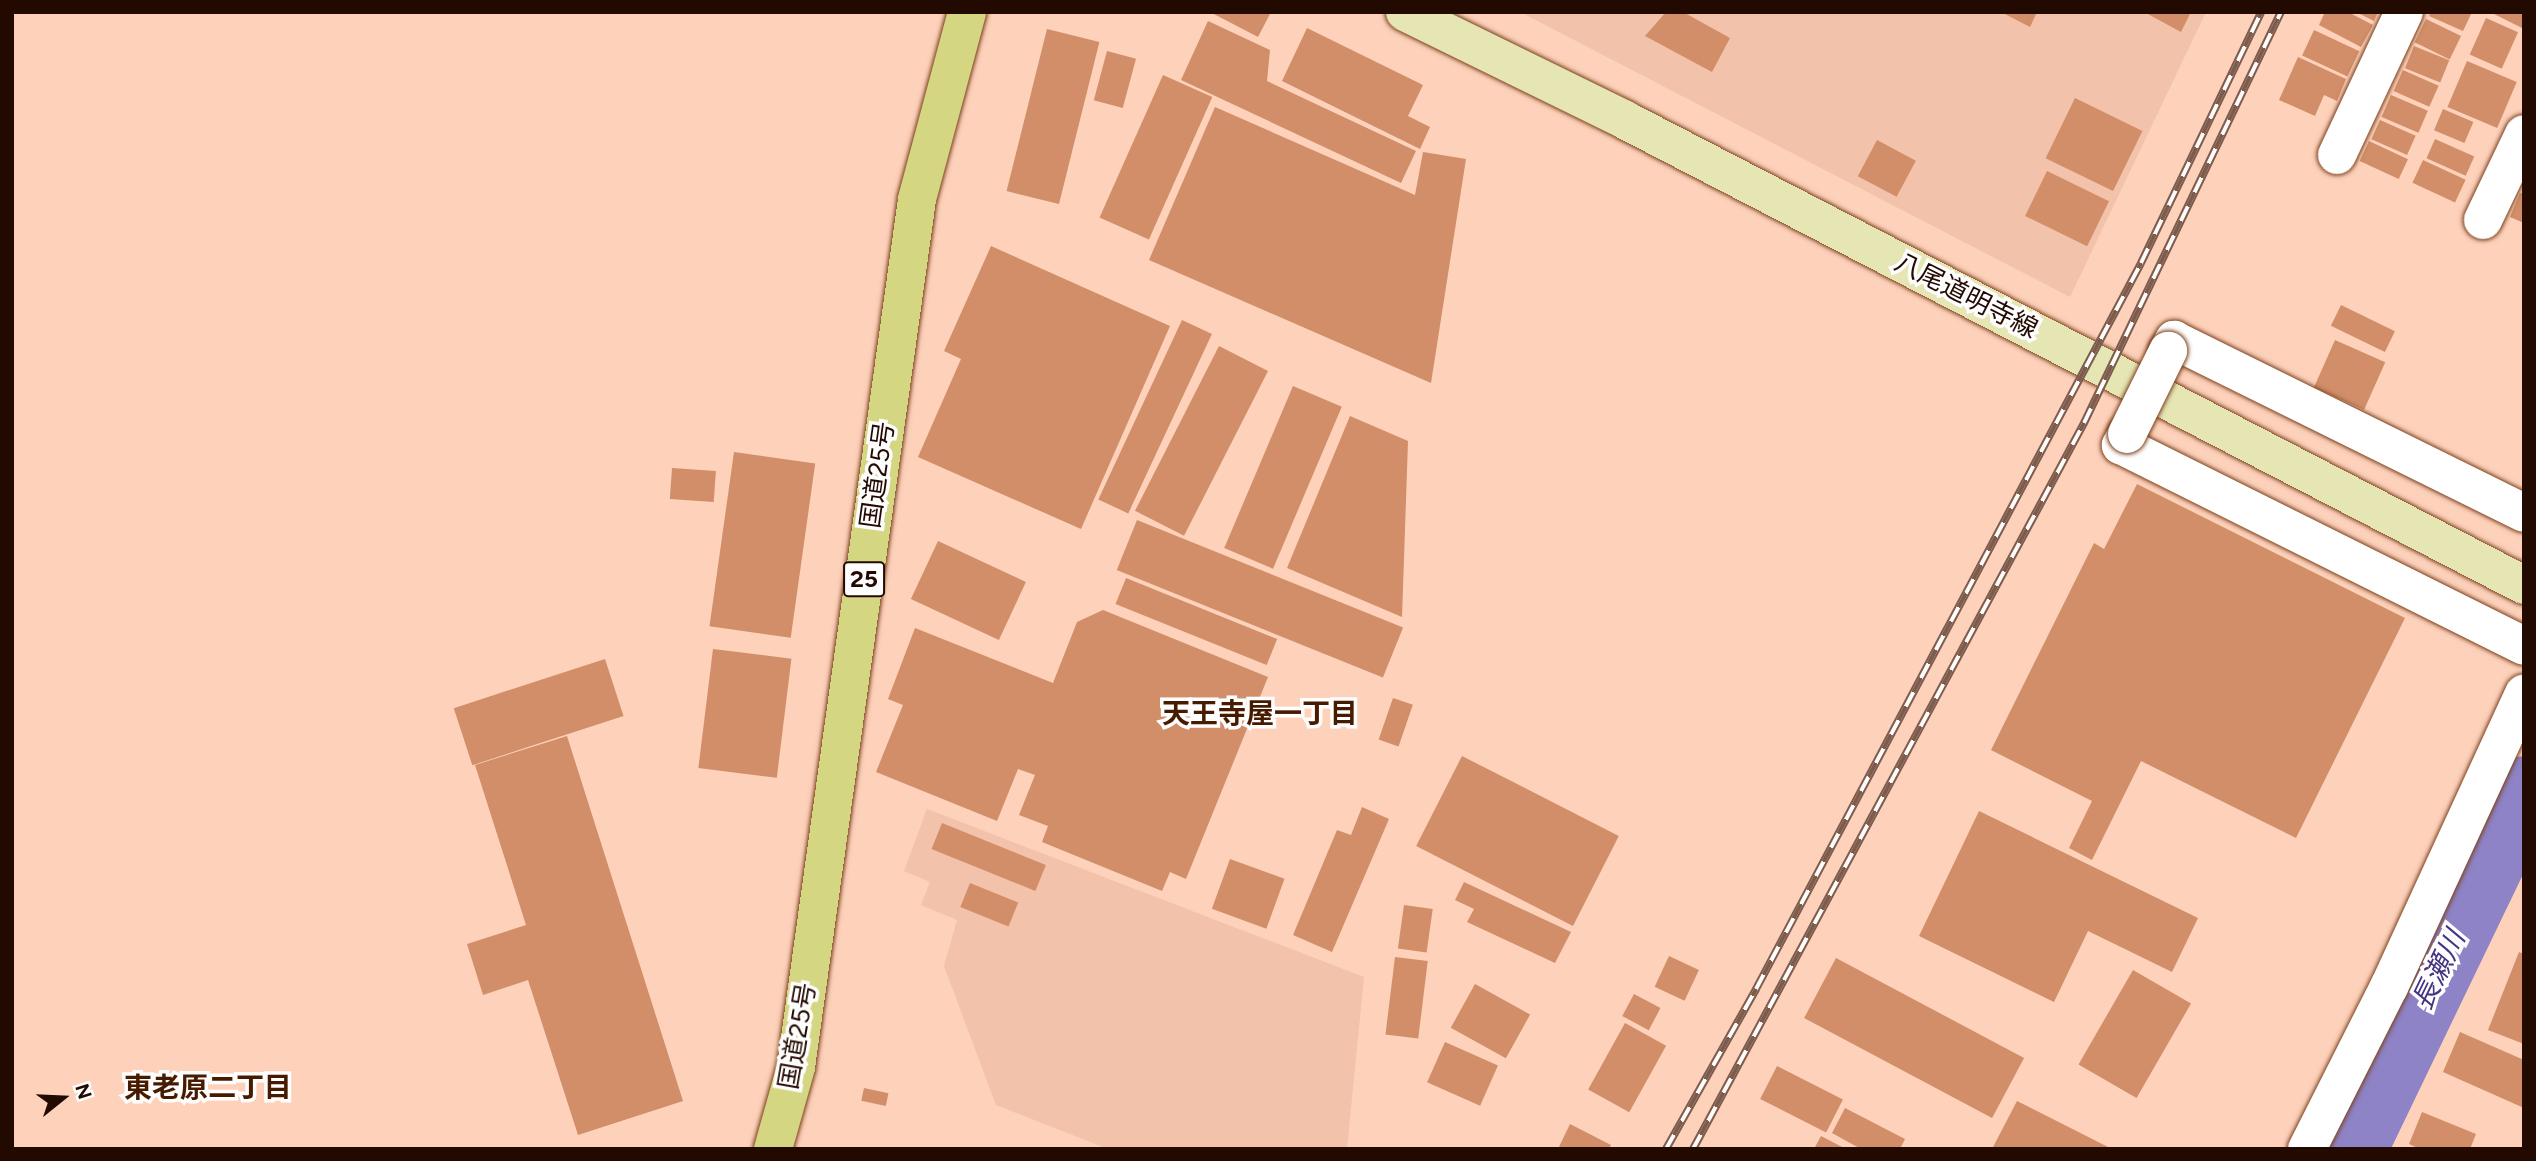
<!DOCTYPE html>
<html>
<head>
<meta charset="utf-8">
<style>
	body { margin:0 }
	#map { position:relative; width:2536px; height:1161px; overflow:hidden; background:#fdd1ba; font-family:Figtree,"Noto Sans JP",sans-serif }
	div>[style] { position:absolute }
	.built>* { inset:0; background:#f2c2aa }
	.river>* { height:70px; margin:-35px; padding:0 35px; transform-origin:35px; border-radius:35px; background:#8d83c6 }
	.building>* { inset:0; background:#d18e68; transform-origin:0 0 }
	.roads { filter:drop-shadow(0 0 2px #7d411c) drop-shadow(0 0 2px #7d411c) }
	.minor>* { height:38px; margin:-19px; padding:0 19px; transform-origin:19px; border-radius:19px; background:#fff }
	.major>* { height:38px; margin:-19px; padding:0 19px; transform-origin:19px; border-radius:19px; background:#e5e6b4 }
	.highway>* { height:38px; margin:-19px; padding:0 19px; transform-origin:19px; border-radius:19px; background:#d4d682 }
	.rail>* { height:8px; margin-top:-4px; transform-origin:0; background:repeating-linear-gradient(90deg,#fdfdfd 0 16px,#7d5c4d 0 32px); box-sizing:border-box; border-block:2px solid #7d5c4d }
	.bridges { filter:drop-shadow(0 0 2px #7d411c) drop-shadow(0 0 2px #7d411c) }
	.minor-bridge>* { height:38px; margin:-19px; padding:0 19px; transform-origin:19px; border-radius:19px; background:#fff }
	span { translate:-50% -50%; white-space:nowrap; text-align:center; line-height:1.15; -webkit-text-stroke:7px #fdfdfd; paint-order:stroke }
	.shield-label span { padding:2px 5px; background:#fdfdfd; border:2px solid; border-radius:5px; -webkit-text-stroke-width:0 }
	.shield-label { font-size:24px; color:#230a00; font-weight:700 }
	.street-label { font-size:26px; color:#230a00 }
	.neighbourhood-label { font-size:28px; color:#461b00; font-weight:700 }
	.water-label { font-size:28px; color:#453383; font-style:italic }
	.frame { position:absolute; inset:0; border:14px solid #230a00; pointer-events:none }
	.north { position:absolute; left:28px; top:1063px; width:70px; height:70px; -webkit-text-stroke:5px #fdfdfd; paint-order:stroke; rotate:72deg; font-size:19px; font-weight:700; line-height:28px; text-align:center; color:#230a00 }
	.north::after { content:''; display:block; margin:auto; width:24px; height:32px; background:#230a00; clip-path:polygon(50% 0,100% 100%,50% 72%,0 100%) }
</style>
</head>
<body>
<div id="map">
	<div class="built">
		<div style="clip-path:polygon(1520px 12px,2206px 12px,2070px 297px)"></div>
		<div style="clip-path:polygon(927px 809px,1364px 977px,1347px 1149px,1108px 1149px,996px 1105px,944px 966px,957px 920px,921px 905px,930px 882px,904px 871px)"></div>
	</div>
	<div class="river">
		<div style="left:2352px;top:1149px;width:397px;rotate:-64.3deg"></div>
	</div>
	<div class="building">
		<div style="clip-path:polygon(1210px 12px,1271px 12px,1258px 37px)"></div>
		<div style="clip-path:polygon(1666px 12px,1683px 12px,1730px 38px,1712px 72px,1645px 36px)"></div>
		<div style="clip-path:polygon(2001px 12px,2037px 12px,2030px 27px)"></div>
		<div style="clip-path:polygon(2144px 12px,2191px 12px,2181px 32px)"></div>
		<div style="clip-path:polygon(2325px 12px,2348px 12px,2373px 25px,2361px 47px,2319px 25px)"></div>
		<div style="clip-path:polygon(2356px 12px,2378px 12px,2374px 21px)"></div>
		<div style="clip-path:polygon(2431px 12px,2472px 12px,2463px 31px,2429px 16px)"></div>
		<div style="clip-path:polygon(2490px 12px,2524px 12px,2524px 29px)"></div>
		<div style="left:2486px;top:18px;width:35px;height:40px;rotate:24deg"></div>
		<div style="left:2426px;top:19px;width:39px;height:26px;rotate:26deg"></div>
		<div style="clip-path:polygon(1208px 21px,1270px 50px,1267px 81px,1416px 151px,1401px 183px,1181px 80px)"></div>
		<div style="clip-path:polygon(1307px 28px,1423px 85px,1408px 116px,1430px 127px,1420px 149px,1282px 81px)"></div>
		<div style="left:1047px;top:29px;width:54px;height:167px;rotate:14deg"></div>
		<div style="left:2314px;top:30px;width:50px;height:28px;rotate:25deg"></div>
		<div style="left:2414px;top:46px;width:38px;height:24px;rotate:22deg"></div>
		<div style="left:1107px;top:51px;width:30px;height:51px;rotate:15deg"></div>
		<div style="clip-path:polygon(2298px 57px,2346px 79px,2337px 101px,2324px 95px,2315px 116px,2279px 100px)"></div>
		<div style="left:2467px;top:61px;width:54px;height:50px;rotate:23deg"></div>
		<div style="left:2403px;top:70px;width:39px;height:23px;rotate:24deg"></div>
		<div style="left:1163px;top:75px;width:54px;height:156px;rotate:24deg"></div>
		<div style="left:2391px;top:95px;width:40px;height:24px;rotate:23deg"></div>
		<div style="left:2075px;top:98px;width:75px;height:67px;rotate:26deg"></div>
		<div style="clip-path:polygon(1215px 107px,1415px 195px,1423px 152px,1466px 159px,1431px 383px,1149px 260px)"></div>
		<div style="left:2443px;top:109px;width:33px;height:23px;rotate:23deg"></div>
		<div style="left:2380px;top:120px;width:39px;height:21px;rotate:24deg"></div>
		<div style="left:2435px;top:139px;width:43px;height:21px;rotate:24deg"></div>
		<div style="left:1877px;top:140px;width:44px;height:41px;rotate:28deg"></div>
		<div style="left:2369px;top:141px;width:43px;height:22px;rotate:25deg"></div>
		<div style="left:2423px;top:160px;width:47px;height:25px;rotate:25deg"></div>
		<div style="left:2047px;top:171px;width:69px;height:50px;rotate:26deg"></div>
		<div style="clip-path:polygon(2520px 193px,2524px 194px,2524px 223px,2510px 217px)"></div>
		<div style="clip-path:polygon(991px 246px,1170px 326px,1081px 529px,918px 457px,961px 359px,944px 351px)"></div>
		<div style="left:2341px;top:305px;width:60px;height:23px;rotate:26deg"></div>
		<div style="left:1182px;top:320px;width:33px;height:198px;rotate:25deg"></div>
		<div style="left:2335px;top:340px;width:55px;height:52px;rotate:24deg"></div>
		<div style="left:1219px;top:346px;width:55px;height:185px;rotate:27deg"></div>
		<div style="left:1293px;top:386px;width:53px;height:176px;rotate:23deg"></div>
		<div style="clip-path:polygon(1350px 416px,1408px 441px,1402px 617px,1287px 568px)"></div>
		<div style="left:734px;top:452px;width:82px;height:176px;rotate:8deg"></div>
		<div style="left:672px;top:468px;width:44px;height:31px;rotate:4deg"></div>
		<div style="clip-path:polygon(2137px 484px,2405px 618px,2296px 838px,2141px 761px,2092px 860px,2069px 848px,2092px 801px,1991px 750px,2094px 543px,2104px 549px)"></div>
		<div style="left:1137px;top:520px;width:287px;height:54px;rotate:22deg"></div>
		<div style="left:938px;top:541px;width:97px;height:64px;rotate:25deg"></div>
		<div style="left:1126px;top:578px;width:163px;height:28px;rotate:22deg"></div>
		<div style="clip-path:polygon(1103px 610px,1268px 677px,1186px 879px,1170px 872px,1162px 891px,1042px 842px,1048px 826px,1019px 815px,1035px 775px,1018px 769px,997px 821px,876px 772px,903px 705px,888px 699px,915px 628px,1053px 683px,1077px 622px)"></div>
		<div style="left:713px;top:649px;width:79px;height:120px;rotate:7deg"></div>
		<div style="left:605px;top:659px;width:60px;height:159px;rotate:72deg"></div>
		<div style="left:1393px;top:698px;width:21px;height:44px;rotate:19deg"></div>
		<div style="clip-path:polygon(567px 736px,683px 1101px,578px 1135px,528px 980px,483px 995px,467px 944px,526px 925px,475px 765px)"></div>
		<div style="left:1462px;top:756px;width:176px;height:101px;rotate:27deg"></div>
		<div style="clip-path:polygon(1362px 807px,1389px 819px,1332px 952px,1293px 935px,1337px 830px,1351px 835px)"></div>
		<div style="clip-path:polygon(1979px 811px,2198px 918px,2172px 972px,2088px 931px,2054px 1002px,1919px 936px)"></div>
		<div style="left:942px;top:823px;width:112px;height:28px;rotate:22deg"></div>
		<div style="left:1230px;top:859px;width:58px;height:53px;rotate:20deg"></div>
		<div style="clip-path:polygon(1464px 882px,1571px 932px,1555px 963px,1467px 922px,1474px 909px,1455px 900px)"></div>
		<div style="left:970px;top:883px;width:52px;height:26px;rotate:22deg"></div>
		<div style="left:1404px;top:905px;width:29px;height:44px;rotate:8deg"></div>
		<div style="clip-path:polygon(2519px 952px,2524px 954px,2524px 1044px,2488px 1030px)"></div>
		<div style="left:1669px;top:956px;width:33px;height:34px;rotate:25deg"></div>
		<div style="left:1395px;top:957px;width:33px;height:78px;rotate:7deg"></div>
		<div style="left:1836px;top:958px;width:213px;height:68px;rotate:28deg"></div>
		<div style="left:2133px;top:970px;width:67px;height:109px;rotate:30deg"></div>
		<div style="left:1475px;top:984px;width:63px;height:50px;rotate:29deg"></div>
		<div style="left:1634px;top:994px;width:30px;height:25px;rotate:28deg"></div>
		<div style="left:1625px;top:1023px;width:47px;height:76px;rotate:29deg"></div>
		<div style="clip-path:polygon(2460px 1032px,2524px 1060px,2524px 1108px,2443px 1072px)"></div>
		<div style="left:1445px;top:1042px;width:58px;height:44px;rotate:24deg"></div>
		<div style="left:1777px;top:1066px;width:74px;height:37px;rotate:27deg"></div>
		<div style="left:864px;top:1088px;width:25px;height:13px;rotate:12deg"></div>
		<div style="clip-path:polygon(2017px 1101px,2112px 1149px,1992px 1149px)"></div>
		<div style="clip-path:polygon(1845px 1108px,1905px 1139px,1900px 1149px,1861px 1149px,1832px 1133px)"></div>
		<div style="clip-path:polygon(2422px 1112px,2476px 1134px,2470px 1149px,2420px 1149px,2409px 1144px)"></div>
		<div style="clip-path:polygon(1570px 1124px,1611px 1145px,1609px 1149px,1558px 1149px)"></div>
		<div style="clip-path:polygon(1821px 1136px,1846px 1149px,1814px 1149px)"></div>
	</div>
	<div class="roads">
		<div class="minor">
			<div style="left:2337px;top:155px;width:158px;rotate:-64.9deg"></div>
			<div style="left:2483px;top:220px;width:95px;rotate:-64.5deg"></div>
			<div style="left:2168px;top:351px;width:13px;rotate:-61deg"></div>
			<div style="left:2174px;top:340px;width:390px;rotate:26.3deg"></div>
			<div style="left:2127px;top:434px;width:13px;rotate:119deg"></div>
			<div style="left:2121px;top:445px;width:450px;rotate:26.5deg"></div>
			<div style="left:2307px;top:1149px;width:182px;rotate:-63.2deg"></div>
			<div style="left:2389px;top:987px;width:323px;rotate:-65.3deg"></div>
		</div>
		<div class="major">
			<div style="left:1405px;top:12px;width:245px;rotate:26.1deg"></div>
			<div style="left:1625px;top:120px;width:1012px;rotate:27.35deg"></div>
		</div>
		<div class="highway">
			<div style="left:773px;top:1149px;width:85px;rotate:-74.3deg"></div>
			<div style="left:796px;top:1067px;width:876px;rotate:-82.06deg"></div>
			<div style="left:917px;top:199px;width:194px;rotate:-75deg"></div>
		</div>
	</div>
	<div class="rail">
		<div style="left:1666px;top:1149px;width:184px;rotate:-60.6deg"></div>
		<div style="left:1756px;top:989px;width:822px;rotate:-62.06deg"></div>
		<div style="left:2141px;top:263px;width:278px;rotate:-64.4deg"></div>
		<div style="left:1693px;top:1149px;width:825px;rotate:-61.69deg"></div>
		<div style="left:2084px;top:423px;width:456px;rotate:-64.4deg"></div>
	</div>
	<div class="bridges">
		<div class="minor-bridge">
			<div style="left:2127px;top:434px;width:93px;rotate:-63.7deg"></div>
		</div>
	</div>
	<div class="shield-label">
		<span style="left:864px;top:579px">25</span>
	</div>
	<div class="street-label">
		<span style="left:1966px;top:296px;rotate:27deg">八尾道明寺線</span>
		<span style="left:878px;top:475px;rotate:-82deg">国道25号</span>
		<span style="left:798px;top:1036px;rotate:-80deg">国道25号</span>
	</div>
	<div class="neighbourhood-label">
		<span style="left:1260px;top:713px">天王寺屋一丁目</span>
		<span style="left:208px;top:1087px">東老原二丁目</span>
	</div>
	<div class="water-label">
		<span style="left:2438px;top:970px;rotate:-64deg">長瀬川</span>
	</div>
	<div class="frame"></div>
	<div class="north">N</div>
</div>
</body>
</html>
